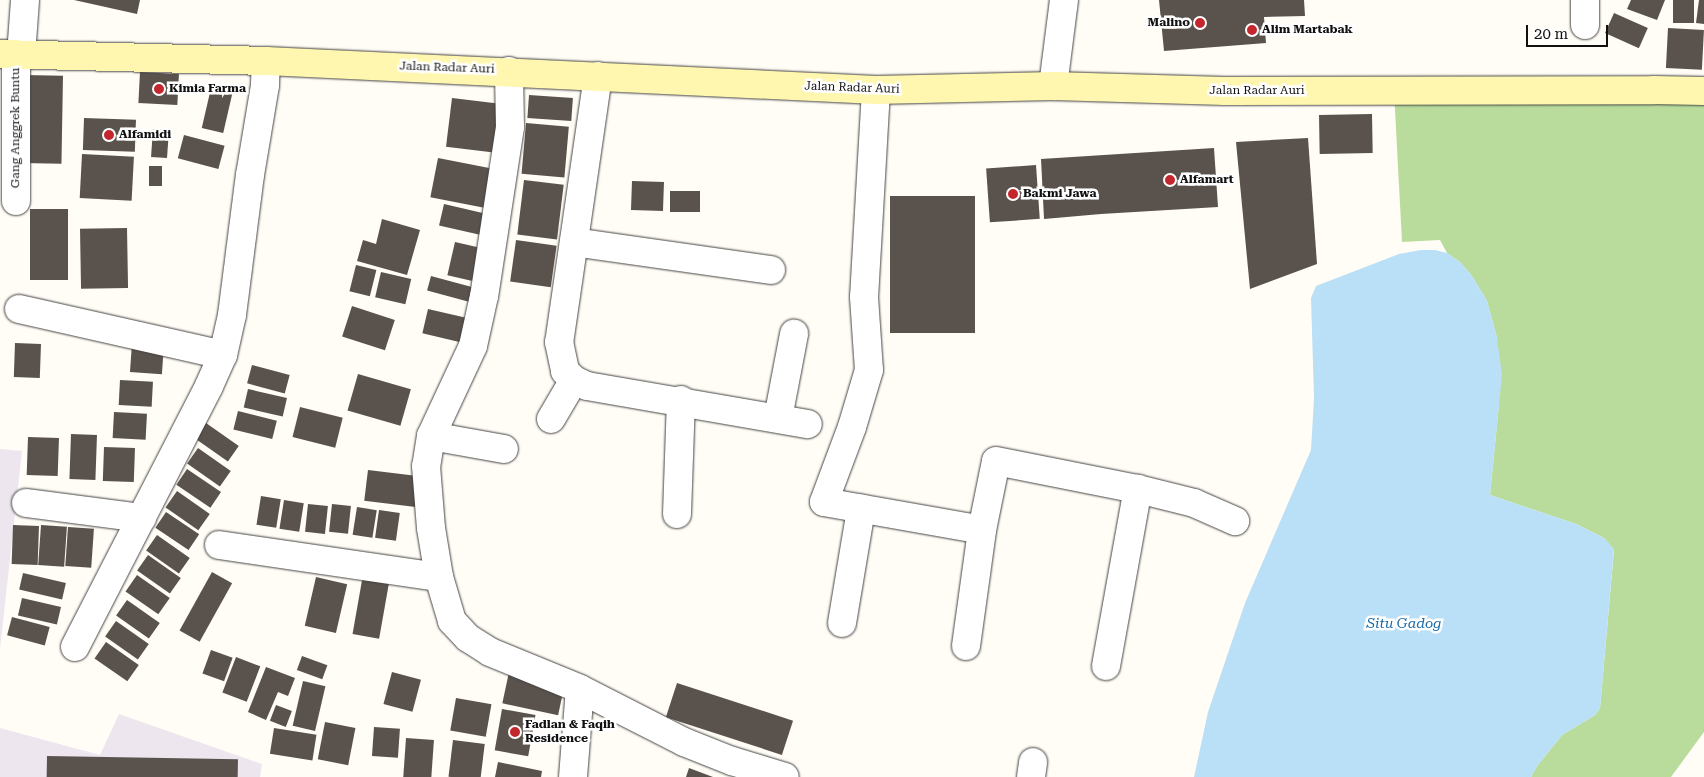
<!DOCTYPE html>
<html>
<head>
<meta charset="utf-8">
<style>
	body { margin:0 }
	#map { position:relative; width:1704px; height:777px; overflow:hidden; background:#fffdf5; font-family:"Roboto Serif",serif }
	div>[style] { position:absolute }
	.industrial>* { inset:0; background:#eee6ef }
	.forest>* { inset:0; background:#b9dc9c }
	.water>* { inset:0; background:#b9e0f7 }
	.building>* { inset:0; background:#5a524d; transform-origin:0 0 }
	.roads { filter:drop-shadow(0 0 1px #444) drop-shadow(0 0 1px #444) }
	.street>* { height:28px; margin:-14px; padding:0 14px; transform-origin:14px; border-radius:14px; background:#fff }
	.secondary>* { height:28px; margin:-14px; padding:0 14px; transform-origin:14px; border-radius:14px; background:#fff6b0 }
	.dots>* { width:14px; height:14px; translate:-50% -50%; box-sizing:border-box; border:2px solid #fff; border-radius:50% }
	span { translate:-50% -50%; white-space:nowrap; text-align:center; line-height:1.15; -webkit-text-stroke:5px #fff; paint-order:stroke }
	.poi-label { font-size:12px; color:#111; font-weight:700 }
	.right { translate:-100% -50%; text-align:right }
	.left { translate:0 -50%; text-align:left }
	.street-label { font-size:12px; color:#111 }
	.water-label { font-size:14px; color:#1768a6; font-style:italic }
	.scale { position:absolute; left:1526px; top:25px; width:82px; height:22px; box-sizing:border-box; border:2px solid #111; border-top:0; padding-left:6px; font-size:15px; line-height:18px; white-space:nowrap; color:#111; -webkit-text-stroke:4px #fff; paint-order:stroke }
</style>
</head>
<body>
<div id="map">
	<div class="industrial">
		<div style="clip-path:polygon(0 449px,22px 451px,0 649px)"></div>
		<div style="clip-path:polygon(119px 714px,262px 764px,260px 777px,0 777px,0 728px,100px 755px)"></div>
	</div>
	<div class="forest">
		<div style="clip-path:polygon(1394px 91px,1704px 91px,1704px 732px,1671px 777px,1531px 777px,1537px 766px,1562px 735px,1595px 715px,1600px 708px,1614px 550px,1604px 538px,1576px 524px,1490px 495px,1499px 404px,1497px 338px,1487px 301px,1472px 276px,1460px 262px,1447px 253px,1440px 240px,1402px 242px)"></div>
	</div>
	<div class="water">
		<div style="clip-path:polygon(1421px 250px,1435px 250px,1447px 253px,1460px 262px,1472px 276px,1487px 301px,1497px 338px,1502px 375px,1490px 495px,1576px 524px,1604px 538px,1614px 549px,1600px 708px,1595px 715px,1562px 735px,1537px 766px,1531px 777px,1194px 777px,1208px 712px,1245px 603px,1311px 450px,1314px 398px,1311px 298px,1316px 286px,1399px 254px)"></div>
	</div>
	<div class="building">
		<div style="clip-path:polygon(74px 0,140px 0,137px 14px)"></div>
		<div style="clip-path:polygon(1159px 0,1304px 0,1305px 16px,1264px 17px,1266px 43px,1164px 51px)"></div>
		<div style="clip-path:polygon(1631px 0,1665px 0,1657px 20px,1627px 9px)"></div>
		<div style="left:1673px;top:0;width:21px;height:23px"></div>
		<div style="clip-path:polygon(1699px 0,1704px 0,1704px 24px,1696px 23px)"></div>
		<div style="left:1614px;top:13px;width:37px;height:22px;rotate:24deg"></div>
		<div style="left:1668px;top:28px;width:36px;height:40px;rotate:3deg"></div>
		<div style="left:140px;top:72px;width:39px;height:31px;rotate:3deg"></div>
		<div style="left:24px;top:75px;width:39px;height:88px;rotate:1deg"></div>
		<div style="left:211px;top:88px;width:22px;height:41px;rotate:13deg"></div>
		<div style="left:529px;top:95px;width:44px;height:23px;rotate:4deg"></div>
		<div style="left:452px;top:98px;width:48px;height:49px;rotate:7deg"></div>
		<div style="left:1372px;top:114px;width:39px;height:53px;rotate:89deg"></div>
		<div style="left:84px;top:118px;width:52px;height:32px;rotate:2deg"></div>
		<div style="left:526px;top:123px;width:43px;height:51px;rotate:5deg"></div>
		<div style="left:153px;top:129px;width:16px;height:28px;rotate:4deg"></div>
		<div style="left:184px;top:135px;width:42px;height:24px;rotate:15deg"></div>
		<div style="clip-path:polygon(1308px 138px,1317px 264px,1250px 289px,1236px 142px)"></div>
		<div style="clip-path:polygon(1214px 148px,1218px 207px,1101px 214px,1044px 219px,1041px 159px)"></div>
		<div style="left:82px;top:154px;width:52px;height:44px;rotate:3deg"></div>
		<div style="left:438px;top:158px;width:60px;height:40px;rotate:11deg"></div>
		<div style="left:1036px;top:165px;width:54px;height:50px;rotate:86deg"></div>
		<div style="left:149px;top:166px;width:13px;height:20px"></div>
		<div style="left:524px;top:180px;width:40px;height:55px;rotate:7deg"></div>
		<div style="left:632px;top:181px;width:32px;height:29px;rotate:2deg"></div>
		<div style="left:670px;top:191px;width:30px;height:21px"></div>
		<div style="left:890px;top:196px;width:85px;height:137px"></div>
		<div style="left:444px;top:204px;width:43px;height:22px;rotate:13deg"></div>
		<div style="left:30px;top:209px;width:38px;height:71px"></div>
		<div style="clip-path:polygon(382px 219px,420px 230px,407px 275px,357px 261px,363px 240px,376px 244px)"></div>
		<div style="left:127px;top:228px;width:60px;height:47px;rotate:89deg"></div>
		<div style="left:516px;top:240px;width:41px;height:42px;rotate:8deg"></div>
		<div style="left:455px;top:242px;width:28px;height:34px;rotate:13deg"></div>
		<div style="left:356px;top:265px;width:21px;height:27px;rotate:14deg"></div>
		<div style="left:381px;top:272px;width:31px;height:26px;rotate:13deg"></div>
		<div style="left:431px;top:276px;width:46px;height:15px;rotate:15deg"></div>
		<div style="left:352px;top:306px;width:45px;height:32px;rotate:18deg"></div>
		<div style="left:428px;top:309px;width:39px;height:25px;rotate:13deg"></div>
		<div style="left:15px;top:343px;width:26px;height:34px;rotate:2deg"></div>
		<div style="left:132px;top:343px;width:32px;height:29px;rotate:4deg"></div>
		<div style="left:252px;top:365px;width:39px;height:19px;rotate:15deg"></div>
		<div style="left:358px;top:374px;width:55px;height:38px;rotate:16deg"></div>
		<div style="left:120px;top:380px;width:33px;height:25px;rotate:3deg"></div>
		<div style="left:248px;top:389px;width:40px;height:19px;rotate:13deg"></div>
		<div style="left:300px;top:407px;width:44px;height:31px;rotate:14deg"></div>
		<div style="left:238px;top:411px;width:40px;height:19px;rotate:14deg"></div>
		<div style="left:114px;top:412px;width:33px;height:26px;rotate:3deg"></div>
		<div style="left:206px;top:423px;width:40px;height:19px;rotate:35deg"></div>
		<div style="left:71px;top:434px;width:26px;height:45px;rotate:2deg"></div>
		<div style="left:28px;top:437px;width:31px;height:38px;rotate:2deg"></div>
		<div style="left:104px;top:447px;width:31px;height:34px;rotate:2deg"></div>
		<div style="left:198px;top:448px;width:40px;height:19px;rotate:35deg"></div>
		<div style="left:187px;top:469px;width:41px;height:19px;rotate:34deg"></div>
		<div style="left:368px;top:470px;width:56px;height:31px;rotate:7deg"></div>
		<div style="left:177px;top:491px;width:40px;height:20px;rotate:35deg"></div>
		<div style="left:261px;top:496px;width:20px;height:29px;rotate:9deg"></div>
		<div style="left:284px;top:500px;width:20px;height:29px;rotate:9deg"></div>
		<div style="left:308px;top:504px;width:20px;height:28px;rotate:6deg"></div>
		<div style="left:332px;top:504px;width:19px;height:28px;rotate:6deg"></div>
		<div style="left:357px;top:507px;width:20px;height:28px;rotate:9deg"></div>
		<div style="left:379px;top:510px;width:21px;height:28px;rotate:8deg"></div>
		<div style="left:166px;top:512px;width:40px;height:19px;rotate:34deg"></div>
		<div style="left:13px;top:525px;width:26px;height:39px;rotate:2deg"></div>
		<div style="left:41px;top:525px;width:26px;height:40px;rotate:4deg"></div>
		<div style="left:68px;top:527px;width:26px;height:39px;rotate:4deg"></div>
		<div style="left:157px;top:535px;width:40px;height:19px;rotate:35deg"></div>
		<div style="left:148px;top:555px;width:40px;height:19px;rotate:35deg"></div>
		<div style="left:364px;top:569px;width:27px;height:66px;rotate:10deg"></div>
		<div style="left:212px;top:572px;width:23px;height:67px;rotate:29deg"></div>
		<div style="left:23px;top:573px;width:44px;height:17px;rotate:13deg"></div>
		<div style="left:137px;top:575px;width:40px;height:20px;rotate:35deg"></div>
		<div style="left:316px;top:577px;width:32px;height:50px;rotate:13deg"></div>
		<div style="left:22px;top:598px;width:40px;height:18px;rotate:13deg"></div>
		<div style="left:127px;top:600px;width:40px;height:19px;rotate:35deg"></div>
		<div style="left:12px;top:617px;width:39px;height:19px;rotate:15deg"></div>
		<div style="left:116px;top:621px;width:40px;height:19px;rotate:35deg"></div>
		<div style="left:106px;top:642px;width:40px;height:20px;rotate:35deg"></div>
		<div style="left:211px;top:650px;width:23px;height:25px;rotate:20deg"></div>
		<div style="left:302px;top:656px;width:27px;height:15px;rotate:20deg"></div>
		<div style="left:236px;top:657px;width:26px;height:38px;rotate:21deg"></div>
		<div style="clip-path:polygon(266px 667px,295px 678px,288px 696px,278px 692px,266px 720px,248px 712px)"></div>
		<div style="left:392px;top:672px;width:30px;height:33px;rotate:15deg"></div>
		<div style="left:509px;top:672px;width:57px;height:32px;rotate:12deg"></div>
		<div style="left:303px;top:681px;width:23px;height:46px;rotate:13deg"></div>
		<div style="left:677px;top:683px;width:122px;height:36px;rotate:18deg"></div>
		<div style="left:456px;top:698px;width:36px;height:33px;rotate:10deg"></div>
		<div style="left:276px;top:705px;width:17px;height:17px;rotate:21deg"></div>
		<div style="left:502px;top:709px;width:34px;height:42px;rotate:10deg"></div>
		<div style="left:325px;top:722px;width:31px;height:38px;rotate:11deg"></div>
		<div style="left:374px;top:727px;width:26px;height:29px;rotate:4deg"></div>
		<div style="left:274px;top:728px;width:43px;height:26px;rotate:9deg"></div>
		<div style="left:406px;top:738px;width:28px;height:39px;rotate:4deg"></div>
		<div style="left:453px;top:740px;width:32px;height:37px;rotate:7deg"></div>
		<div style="left:47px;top:756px;width:191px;height:21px;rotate:1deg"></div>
		<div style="clip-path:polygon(498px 762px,542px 771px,541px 777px,495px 777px)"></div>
		<div style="clip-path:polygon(689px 768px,713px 777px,686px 777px)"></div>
	</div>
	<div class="roads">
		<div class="street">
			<div style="left:1585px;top:0;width:25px;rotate:90deg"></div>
			<div style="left:16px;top:55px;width:146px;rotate:90deg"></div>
			<div style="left:21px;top:55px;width:55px;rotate:-85.8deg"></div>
			<div style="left:509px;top:71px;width:56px;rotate:89deg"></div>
			<div style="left:510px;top:127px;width:171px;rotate:98.7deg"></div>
			<div style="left:484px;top:296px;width:51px;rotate:102.4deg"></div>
			<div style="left:473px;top:346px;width:99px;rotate:115deg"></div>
			<div style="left:431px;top:436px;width:30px;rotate:99deg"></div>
			<div style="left:426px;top:466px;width:62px;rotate:85.4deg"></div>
			<div style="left:431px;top:528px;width:50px;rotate:80.7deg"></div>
			<div style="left:439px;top:577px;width:46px;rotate:73.5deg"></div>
			<div style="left:452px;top:621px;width:23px;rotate:47deg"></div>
			<div style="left:468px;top:638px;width:26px;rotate:32deg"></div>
			<div style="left:490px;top:652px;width:97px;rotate:22.3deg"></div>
			<div style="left:580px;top:689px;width:117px;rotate:27deg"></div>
			<div style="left:684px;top:742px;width:52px;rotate:21.6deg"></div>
			<div style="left:732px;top:761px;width:55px;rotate:16.8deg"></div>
			<div style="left:598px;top:76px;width:269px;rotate:98.3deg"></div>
			<div style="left:559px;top:342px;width:30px;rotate:78deg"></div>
			<div style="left:565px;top:371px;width:13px;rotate:45deg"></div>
			<div style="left:574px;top:380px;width:14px;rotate:25deg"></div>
			<div style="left:587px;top:386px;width:224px;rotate:9.8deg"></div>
			<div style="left:1053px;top:86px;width:87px;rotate:-82.7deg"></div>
			<div style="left:876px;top:90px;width:207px;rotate:93.3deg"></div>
			<div style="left:864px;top:297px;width:73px;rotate:86.1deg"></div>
			<div style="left:869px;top:370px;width:59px;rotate:106.6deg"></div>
			<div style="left:852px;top:427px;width:80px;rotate:110.5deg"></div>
			<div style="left:824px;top:502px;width:160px;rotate:10deg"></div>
			<div style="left:982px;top:530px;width:70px;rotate:-78.5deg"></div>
			<div style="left:996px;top:461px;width:145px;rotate:11.2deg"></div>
			<div style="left:1138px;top:489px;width:58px;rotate:14deg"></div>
			<div style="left:1194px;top:503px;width:45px;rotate:23.7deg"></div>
			<div style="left:574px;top:242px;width:199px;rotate:8.1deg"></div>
			<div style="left:19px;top:309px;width:209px;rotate:12.7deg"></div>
			<div style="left:778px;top:418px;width:86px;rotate:-79.2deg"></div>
			<div style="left:551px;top:419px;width:45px;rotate:-59.5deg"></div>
			<div style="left:431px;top:436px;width:74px;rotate:10.1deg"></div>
			<div style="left:26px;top:503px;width:117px;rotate:7.4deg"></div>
			<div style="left:677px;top:514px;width:114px;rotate:-88deg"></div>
			<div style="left:219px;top:545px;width:222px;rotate:8.3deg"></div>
			<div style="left:842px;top:623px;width:116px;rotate:-80.5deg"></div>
			<div style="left:966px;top:646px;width:117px;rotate:-82.1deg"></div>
			<div style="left:75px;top:647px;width:293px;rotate:-62.8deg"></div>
			<div style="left:209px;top:386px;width:34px;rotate:-66deg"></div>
			<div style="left:223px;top:355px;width:41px;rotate:-77.3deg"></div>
			<div style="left:232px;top:315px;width:141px;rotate:-82.7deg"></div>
			<div style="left:250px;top:175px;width:91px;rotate:-80.5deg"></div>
			<div style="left:265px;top:85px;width:24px;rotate:-88deg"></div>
			<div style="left:1106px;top:666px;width:180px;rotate:-79.8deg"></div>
			<div style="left:573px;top:777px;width:88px;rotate:-85.5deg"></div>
			<div style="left:1031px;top:777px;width:15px;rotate:-82deg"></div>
		</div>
		<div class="secondary">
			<div style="left:0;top:54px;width:266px;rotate:1.5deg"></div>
			<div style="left:266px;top:61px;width:611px;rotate:2.72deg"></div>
			<div style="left:876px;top:90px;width:177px;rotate:-1.3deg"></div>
			<div style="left:1053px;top:86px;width:172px;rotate:1.7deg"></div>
			<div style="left:1225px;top:91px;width:429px;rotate:-0.1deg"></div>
			<div style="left:1654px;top:90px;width:50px;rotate:1.1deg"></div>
		</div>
	</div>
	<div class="dots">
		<div style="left:1200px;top:23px;background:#c4262e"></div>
		<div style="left:1252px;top:30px;background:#c4262e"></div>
		<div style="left:159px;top:89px;background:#c4262e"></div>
		<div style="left:109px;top:135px;background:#c4262e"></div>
		<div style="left:1170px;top:180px;background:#c4262e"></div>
		<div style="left:1013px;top:194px;background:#c4262e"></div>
		<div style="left:515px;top:732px;background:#c4262e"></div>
	</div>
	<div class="poi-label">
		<span class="right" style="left:1190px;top:23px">Malino</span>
		<span class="left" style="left:1262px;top:30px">Alim Martabak</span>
		<span class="left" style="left:169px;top:89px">Kimia Farma</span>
		<span class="left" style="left:119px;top:135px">Alfamidi</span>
		<span class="left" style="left:1180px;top:180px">Alfamart</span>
		<span class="left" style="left:1023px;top:194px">Bakmi Jawa</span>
		<span class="left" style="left:525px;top:732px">Fadlan &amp; Faqih<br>Residence</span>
	</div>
	<div class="street-label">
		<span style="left:447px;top:68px;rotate:2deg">Jalan Radar Auri</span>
		<span style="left:852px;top:88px;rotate:2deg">Jalan Radar Auri</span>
		<span style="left:1257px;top:91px">Jalan Radar Auri</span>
		<span style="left:16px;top:128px;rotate:-90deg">Gang Anggrek Buntu</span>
	</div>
	<div class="water-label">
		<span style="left:1404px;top:623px">Situ Gadog</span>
	</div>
	<div class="scale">20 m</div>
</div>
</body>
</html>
